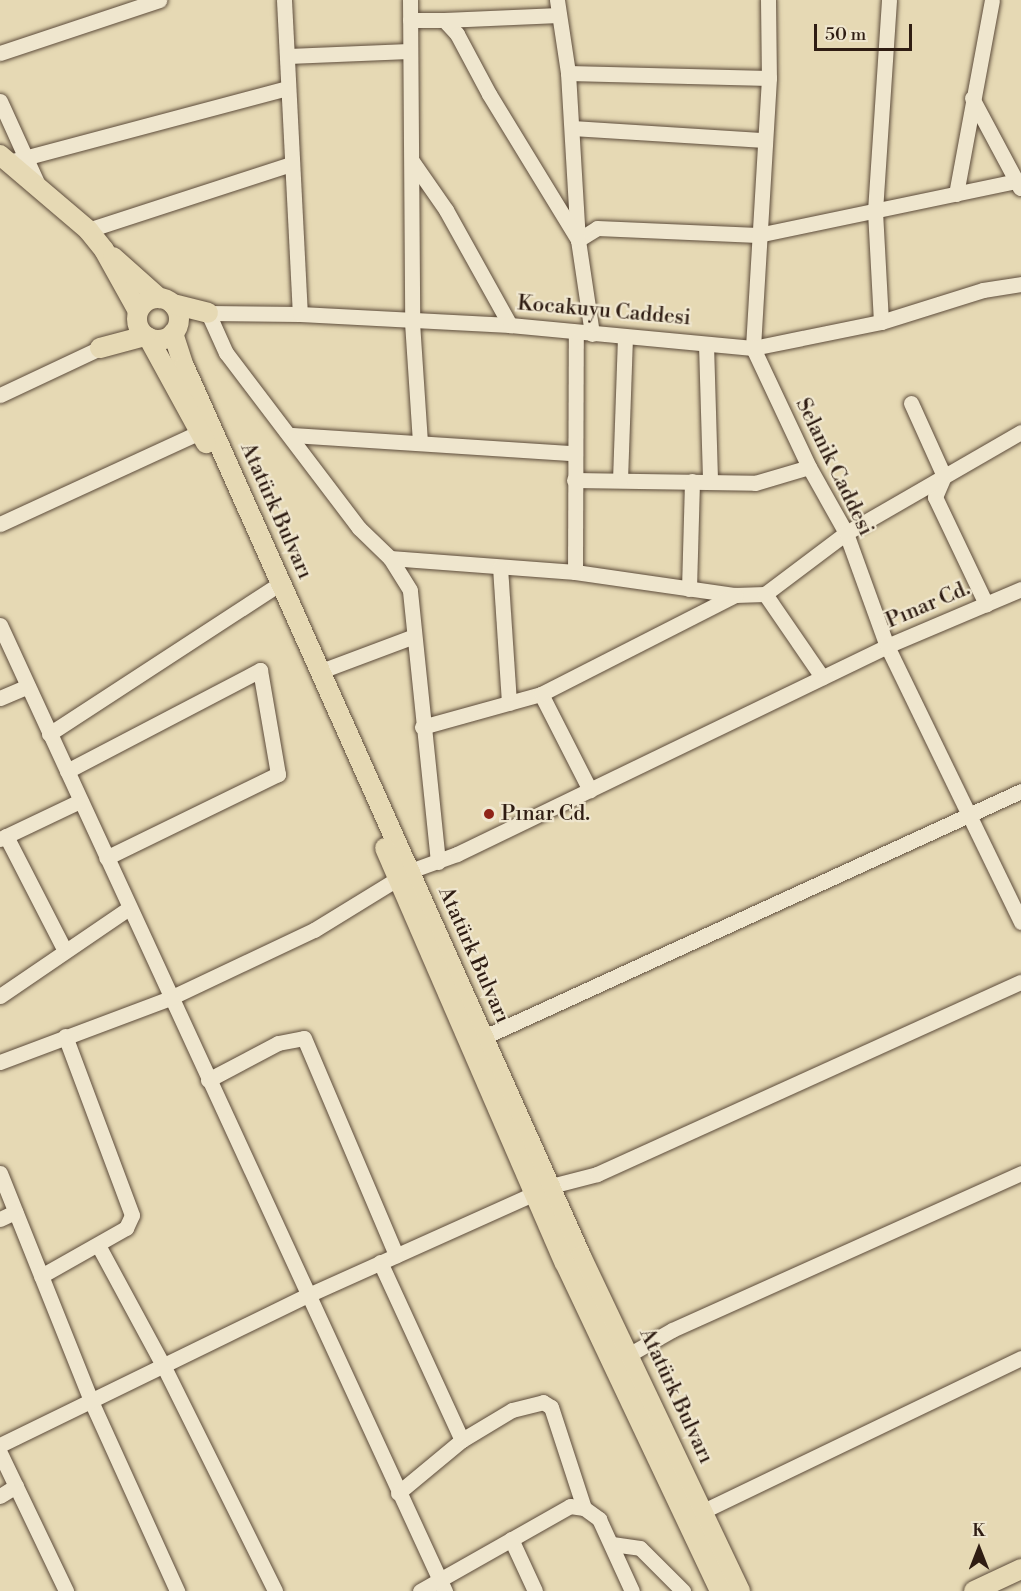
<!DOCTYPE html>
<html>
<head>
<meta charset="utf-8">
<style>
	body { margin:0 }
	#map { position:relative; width:1021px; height:1591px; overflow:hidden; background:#e6d9b4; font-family:"Libre Bodoni",serif }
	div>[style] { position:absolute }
	.roads { filter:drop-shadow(0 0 2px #5d4c3b) drop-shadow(0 0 2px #5d4c3b) }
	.minor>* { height:15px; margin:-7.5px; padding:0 7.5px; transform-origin:7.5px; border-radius:7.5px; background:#efe6ce }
	.major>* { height:20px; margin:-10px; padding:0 10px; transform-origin:10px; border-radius:10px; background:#e6d9b4 }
	.major>.ring { margin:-10px; padding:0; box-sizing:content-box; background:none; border:20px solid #e6d9b4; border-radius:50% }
	.dots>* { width:16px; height:16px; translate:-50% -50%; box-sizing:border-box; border:3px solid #efe6ce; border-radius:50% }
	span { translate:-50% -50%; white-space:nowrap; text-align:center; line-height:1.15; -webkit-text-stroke:4.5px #efe6ce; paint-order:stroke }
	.street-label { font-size:21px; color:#2f1d13 }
	.poi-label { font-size:21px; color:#2f1d13 }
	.left { translate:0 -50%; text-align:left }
	.north { position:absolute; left:949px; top:1519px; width:60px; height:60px; -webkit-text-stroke:4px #efe6ce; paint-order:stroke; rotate:0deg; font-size:16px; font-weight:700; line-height:24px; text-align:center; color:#2f1d13 }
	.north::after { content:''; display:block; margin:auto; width:21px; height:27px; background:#2f1d13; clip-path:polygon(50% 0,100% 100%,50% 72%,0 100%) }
	.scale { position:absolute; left:814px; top:24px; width:98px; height:27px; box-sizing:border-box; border:3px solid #2f1d13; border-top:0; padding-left:8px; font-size:18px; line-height:21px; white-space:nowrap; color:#2f1d13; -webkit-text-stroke:4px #efe6ce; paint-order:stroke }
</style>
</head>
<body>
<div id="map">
	<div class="roads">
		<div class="minor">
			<div style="left:284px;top:0;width:314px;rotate:87.1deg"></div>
			<div style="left:410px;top:0;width:322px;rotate:89.6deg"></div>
			<div style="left:412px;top:322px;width:120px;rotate:86.2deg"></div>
			<div style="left:557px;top:0;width:74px;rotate:81.4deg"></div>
			<div style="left:568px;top:73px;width:167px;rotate:86.6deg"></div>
			<div style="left:578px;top:240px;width:22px;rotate:-32deg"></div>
			<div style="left:597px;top:228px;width:161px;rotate:2.5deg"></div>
			<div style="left:758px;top:235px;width:264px;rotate:-11.8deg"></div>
			<div style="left:768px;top:0;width:78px;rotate:89.3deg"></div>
			<div style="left:769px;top:78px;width:270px;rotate:93.4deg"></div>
			<div style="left:753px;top:348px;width:132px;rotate:64.8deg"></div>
			<div style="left:809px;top:467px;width:76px;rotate:60.7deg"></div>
			<div style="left:846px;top:533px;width:120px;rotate:70.1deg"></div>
			<div style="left:887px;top:646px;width:307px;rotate:64.1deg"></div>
			<div style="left:410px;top:20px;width:34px"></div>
			<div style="left:444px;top:20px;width:19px;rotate:47deg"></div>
			<div style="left:457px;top:34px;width:68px;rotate:61.9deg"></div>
			<div style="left:489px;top:94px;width:171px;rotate:58.6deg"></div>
			<div style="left:578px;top:240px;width:95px;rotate:81.5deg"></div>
			<div style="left:444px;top:20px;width:115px;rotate:-2.5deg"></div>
			<div style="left:0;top:53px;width:168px;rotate:-18.4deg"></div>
			<div style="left:288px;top:56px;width:121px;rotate:-2.4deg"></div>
			<div style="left:568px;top:73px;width:201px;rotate:1.4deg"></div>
			<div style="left:972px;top:98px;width:102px;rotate:61.9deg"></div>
			<div style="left:0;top:101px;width:94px;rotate:65.6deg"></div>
			<div style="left:572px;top:128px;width:193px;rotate:3.6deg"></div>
			<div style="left:412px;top:161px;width:60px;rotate:55.2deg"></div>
			<div style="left:446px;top:210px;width:132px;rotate:60.9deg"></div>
			<div style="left:9px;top:162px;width:288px;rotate:-14.9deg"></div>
			<div style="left:956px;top:194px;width:197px;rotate:-79.5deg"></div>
			<div style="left:88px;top:230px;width:213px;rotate:-18deg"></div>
			<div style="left:881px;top:322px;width:111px;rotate:-93.1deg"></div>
			<div style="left:875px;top:211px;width:211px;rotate:-86.2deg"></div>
			<div style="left:706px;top:344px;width:137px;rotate:88.3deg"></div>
			<div style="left:0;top:395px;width:110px;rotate:-25.2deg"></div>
			<div style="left:911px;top:403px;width:80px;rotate:65.7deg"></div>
			<div style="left:944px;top:476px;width:23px;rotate:113deg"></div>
			<div style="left:935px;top:497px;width:119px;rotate:64.5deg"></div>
			<div style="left:292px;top:435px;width:282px;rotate:3.7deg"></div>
			<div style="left:574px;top:480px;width:181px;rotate:0.9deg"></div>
			<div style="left:755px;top:483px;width:56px;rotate:-16.5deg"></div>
			<div style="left:620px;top:480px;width:143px;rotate:-88deg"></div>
			<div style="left:0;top:524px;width:220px;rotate:-24.7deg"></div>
			<div style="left:390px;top:558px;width:186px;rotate:4.3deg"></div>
			<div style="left:575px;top:572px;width:162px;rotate:8.2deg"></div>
			<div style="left:735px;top:595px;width:30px;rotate:-2deg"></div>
			<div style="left:765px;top:594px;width:101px;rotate:-37deg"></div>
			<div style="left:846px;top:533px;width:202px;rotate:-30deg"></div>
			<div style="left:500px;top:567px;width:136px;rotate:86.2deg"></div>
			<div style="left:575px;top:572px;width:240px;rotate:-89.8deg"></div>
			<div style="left:689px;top:589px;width:108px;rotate:-88.4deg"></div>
			<div style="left:765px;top:594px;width:101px;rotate:55.5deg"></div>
			<div style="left:0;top:625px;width:1064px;rotate:65.27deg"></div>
			<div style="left:321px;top:671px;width:99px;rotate:-20.6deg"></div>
			<div style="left:541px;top:694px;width:108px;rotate:63deg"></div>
			<div style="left:0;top:698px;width:30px;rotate:-23deg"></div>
			<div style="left:422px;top:727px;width:123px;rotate:-15.5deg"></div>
			<div style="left:541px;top:694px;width:218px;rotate:-27deg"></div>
			<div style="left:49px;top:734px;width:267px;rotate:-33.1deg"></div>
			<div style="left:67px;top:771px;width:218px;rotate:-27.6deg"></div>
			<div style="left:260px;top:670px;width:106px;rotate:80.2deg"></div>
			<div style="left:278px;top:774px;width:191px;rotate:154deg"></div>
			<div style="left:6px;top:836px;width:127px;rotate:62.8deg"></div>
			<div style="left:0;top:839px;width:89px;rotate:-25.4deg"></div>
			<div style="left:438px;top:862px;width:273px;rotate:-95.9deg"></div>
			<div style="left:410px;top:590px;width:38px;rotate:-122deg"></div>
			<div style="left:390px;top:558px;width:43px;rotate:-135.9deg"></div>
			<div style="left:359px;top:528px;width:220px;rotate:-127.2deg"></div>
			<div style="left:226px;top:353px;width:44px;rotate:-114.2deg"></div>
			<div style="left:208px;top:313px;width:92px;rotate:0.6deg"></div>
			<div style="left:300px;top:314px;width:210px;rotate:3deg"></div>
			<div style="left:510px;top:325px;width:244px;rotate:5.4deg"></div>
			<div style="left:753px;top:348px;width:131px;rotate:-11.5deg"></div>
			<div style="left:881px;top:322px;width:107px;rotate:-17.4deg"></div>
			<div style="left:983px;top:290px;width:38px;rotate:-9deg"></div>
			<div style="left:0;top:996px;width:156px;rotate:-34.3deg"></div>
			<div style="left:484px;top:1037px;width:591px;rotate:-24.61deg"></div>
			<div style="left:0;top:1062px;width:182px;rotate:-20.6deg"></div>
			<div style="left:170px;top:998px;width:159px;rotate:-25.3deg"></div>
			<div style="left:314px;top:930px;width:113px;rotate:-31.6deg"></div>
			<div style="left:410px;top:871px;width:50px;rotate:-19.9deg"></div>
			<div style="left:457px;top:854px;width:478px;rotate:-25.8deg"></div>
			<div style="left:887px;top:646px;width:146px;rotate:-23deg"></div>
			<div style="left:208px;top:1080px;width:79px;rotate:-27.9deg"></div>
			<div style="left:278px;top:1043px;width:26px;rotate:-11deg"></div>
			<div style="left:304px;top:1038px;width:236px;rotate:67deg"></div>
			<div style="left:0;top:1173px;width:245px;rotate:68.2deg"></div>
			<div style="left:91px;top:1401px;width:209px;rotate:65.6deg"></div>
			<div style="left:0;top:1219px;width:17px;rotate:-25deg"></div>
			<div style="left:98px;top:1245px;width:136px;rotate:61.6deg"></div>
			<div style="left:163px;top:1365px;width:252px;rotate:63.6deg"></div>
			<div style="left:380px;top:1262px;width:196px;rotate:65.3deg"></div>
			<div style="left:41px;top:1276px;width:98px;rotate:-29.5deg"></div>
			<div style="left:126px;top:1228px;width:14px;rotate:-65deg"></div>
			<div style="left:132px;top:1215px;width:191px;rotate:-110.5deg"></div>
			<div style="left:630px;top:1354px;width:48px;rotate:-29.7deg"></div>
			<div style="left:672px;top:1330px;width:383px;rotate:-24.2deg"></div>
			<div style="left:0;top:1445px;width:340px;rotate:-26deg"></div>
			<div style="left:306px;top:1296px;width:269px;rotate:-24.2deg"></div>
			<div style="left:551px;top:1186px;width:48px;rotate:-14.6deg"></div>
			<div style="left:597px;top:1174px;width:465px;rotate:-24.4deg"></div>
			<div style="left:0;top:1453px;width:153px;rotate:64.4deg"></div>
			<div style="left:398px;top:1493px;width:83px;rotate:-39.6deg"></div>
			<div style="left:462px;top:1440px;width:58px;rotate:-31deg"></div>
			<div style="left:512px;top:1410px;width:32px;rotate:-14deg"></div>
			<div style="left:543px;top:1402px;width:9px;rotate:32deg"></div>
			<div style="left:551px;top:1407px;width:106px;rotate:71.9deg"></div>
			<div style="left:0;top:1496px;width:19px;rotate:-32deg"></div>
			<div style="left:695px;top:1515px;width:362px;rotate:-25.7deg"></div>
			<div style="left:511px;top:1539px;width:57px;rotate:65.2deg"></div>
			<div style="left:612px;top:1544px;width:28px;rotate:8deg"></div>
			<div style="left:640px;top:1548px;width:61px;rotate:45deg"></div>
			<div style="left:420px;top:1591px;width:172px;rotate:-29.5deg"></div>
			<div style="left:570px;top:1506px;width:14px;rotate:8deg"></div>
			<div style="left:584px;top:1508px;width:19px;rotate:36deg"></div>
			<div style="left:599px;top:1519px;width:79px;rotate:65.4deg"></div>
		</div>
		<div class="major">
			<div style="left:0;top:155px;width:116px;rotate:40.4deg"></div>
			<div style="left:88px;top:230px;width:26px;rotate:51deg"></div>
			<div style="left:104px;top:250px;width:70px;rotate:60.9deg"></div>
			<div style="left:113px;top:257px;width:62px;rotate:41.7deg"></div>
			<div class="ring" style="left:137px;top:298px;width:22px;height:22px"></div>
			<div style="left:173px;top:304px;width:36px;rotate:14deg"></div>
			<div style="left:173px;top:333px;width:35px;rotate:72deg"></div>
			<div style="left:184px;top:366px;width:975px;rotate:65.96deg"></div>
			<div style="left:581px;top:1256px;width:371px;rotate:64.6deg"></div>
			<div style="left:148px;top:337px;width:121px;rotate:61.3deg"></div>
			<div style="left:100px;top:348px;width:47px;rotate:-14.9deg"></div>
			<div style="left:385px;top:848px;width:452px;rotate:66.6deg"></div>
			<div style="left:565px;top:1263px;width:363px;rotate:64.7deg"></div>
			<div style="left:974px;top:1591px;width:52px;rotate:-25.1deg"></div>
		</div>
	</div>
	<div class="dots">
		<div style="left:489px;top:814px;background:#8f2418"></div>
	</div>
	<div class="street-label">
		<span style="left:604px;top:311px;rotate:5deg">Kocakuyu Caddesi</span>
		<span style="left:834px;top:467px;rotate:64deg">Selanik Caddesi</span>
		<span style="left:276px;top:511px;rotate:66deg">Atatürk Bulvarı</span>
		<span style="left:928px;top:605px;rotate:-23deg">Pınar Cd.</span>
		<span style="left:474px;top:955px;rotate:66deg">Atatürk Bulvarı</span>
		<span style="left:676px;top:1396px;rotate:65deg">Atatürk Bulvarı</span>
	</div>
	<div class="poi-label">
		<span class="left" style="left:501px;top:814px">Pınar Cd.</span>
	</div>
	<div class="north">K</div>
	<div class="scale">50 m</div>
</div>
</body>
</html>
